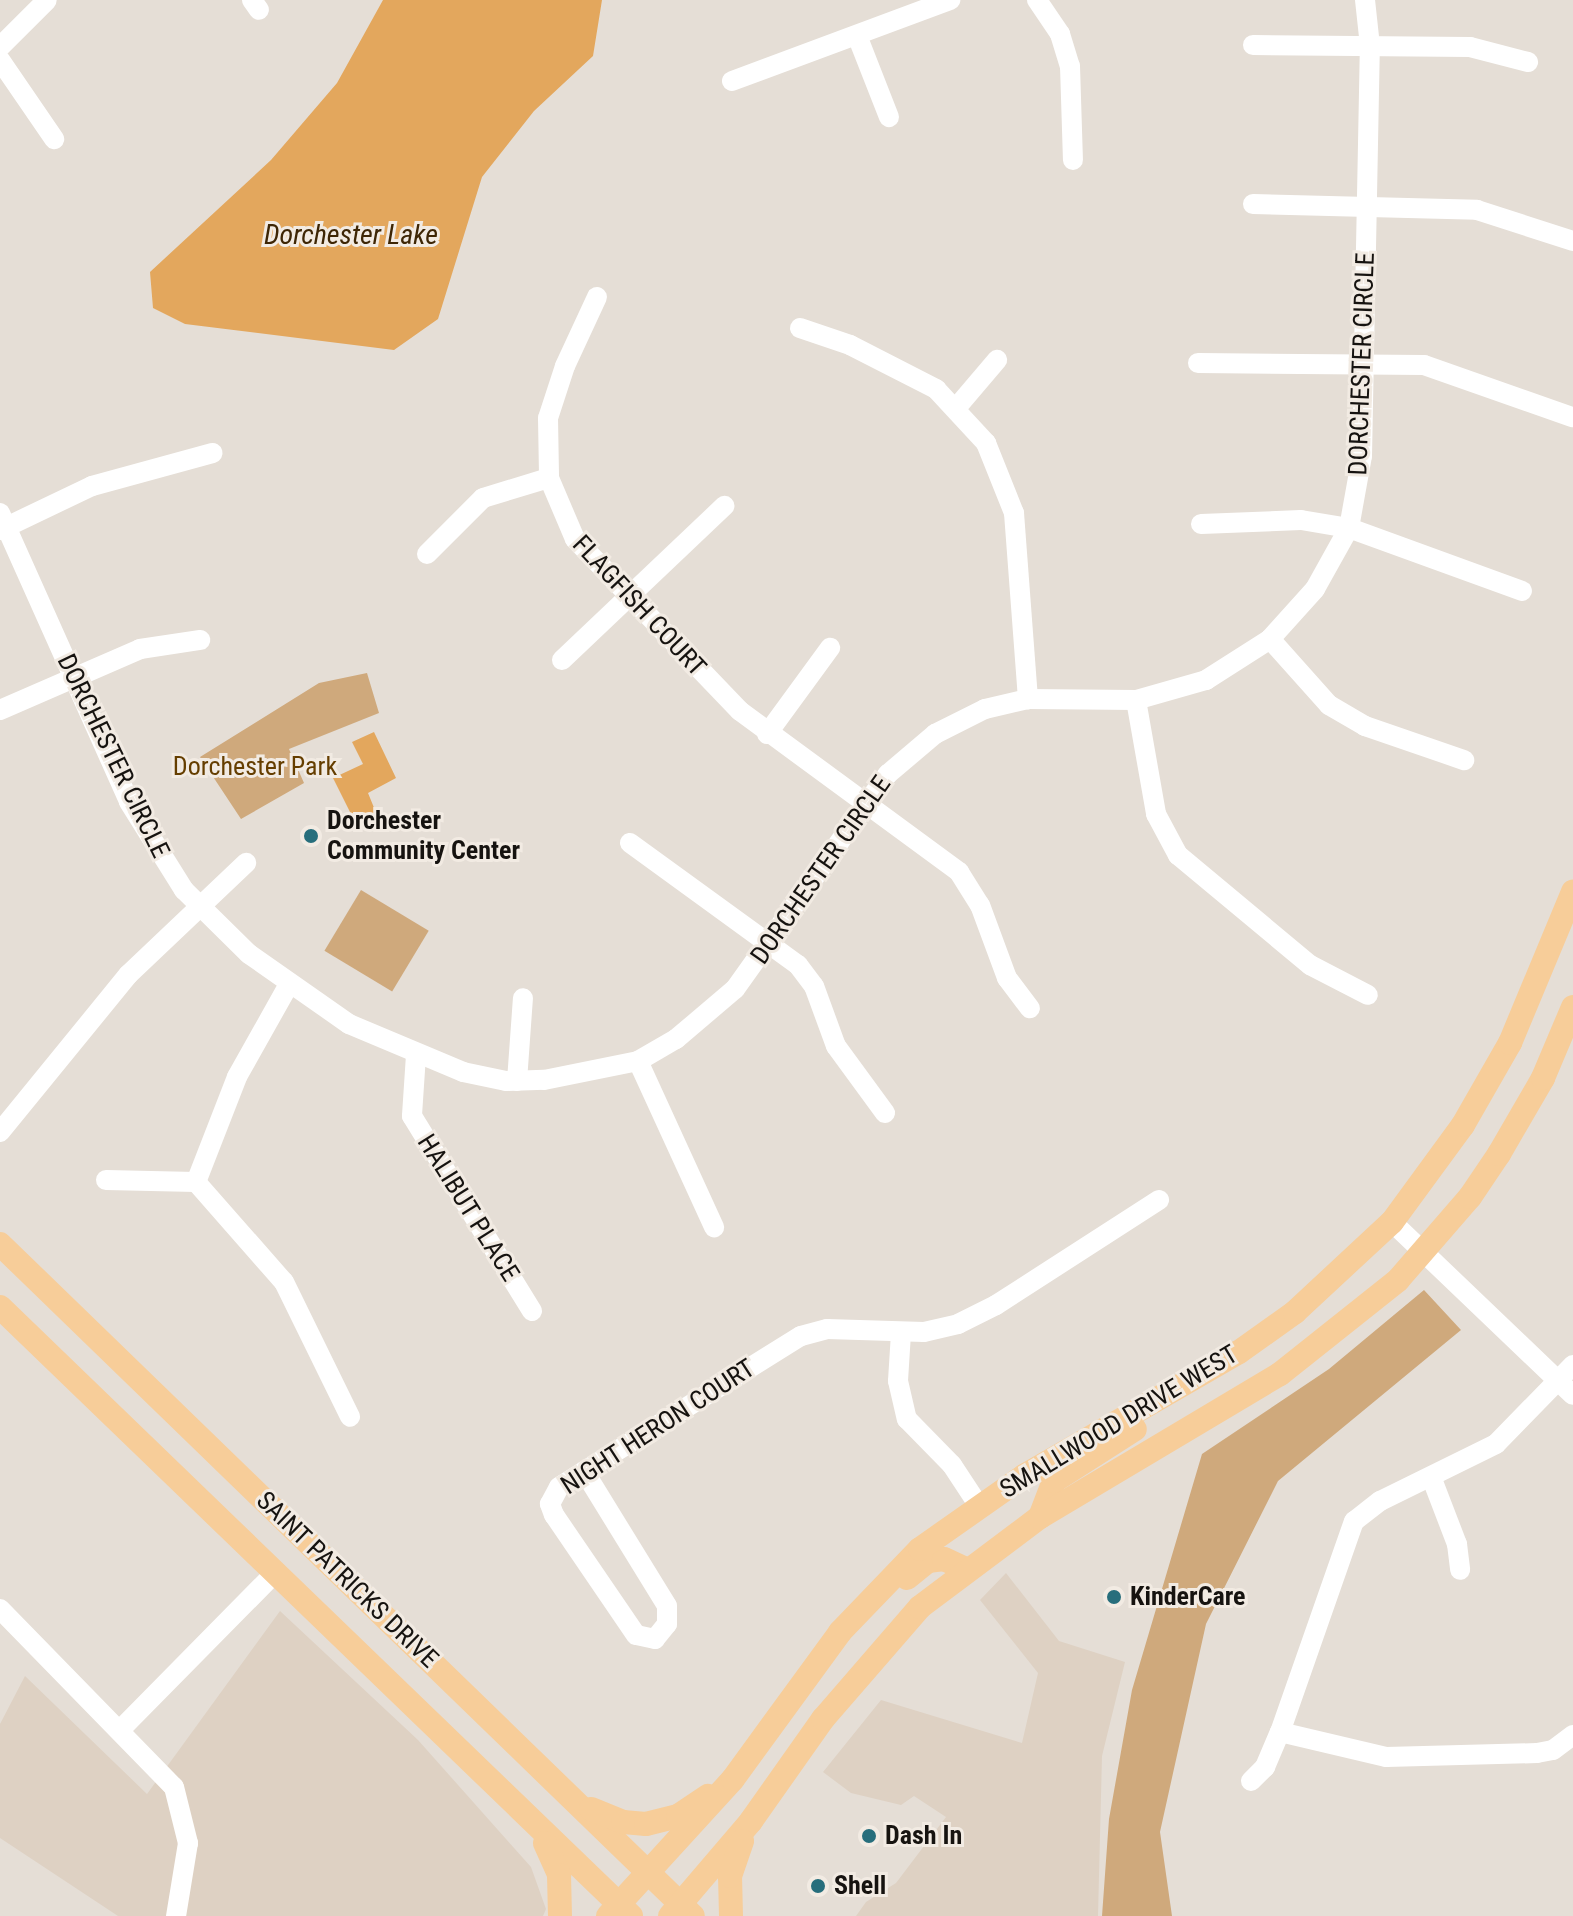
<!DOCTYPE html>
<html>
<head>
<meta charset="utf-8">
<style>
	body { margin:0 }
	#map { position:relative; width:1573px; height:1916px; overflow:hidden; background:#e5ded6; font-family:"Roboto Condensed",sans-serif }
	div>[style] { position:absolute }
	.built>* { inset:0; background:#ded1c3 }
	.green>* { inset:0; background:#cfa97c; transform-origin:0 0 }
	.water>* { inset:0; background:#e3a75d }
	.minor>* { height:20px; margin:-10px; padding:0 10px; transform-origin:10px; border-radius:10px; background:#fff }
	.major>* { height:24px; margin:-12px; padding:0 12px; transform-origin:12px; border-radius:12px; background:#f7cd99 }
	.dots>* { width:22px; height:22px; translate:-50% -50%; box-sizing:border-box; border:4px solid #f2ebe3; border-radius:50% }
	span { translate:-50% -50%; white-space:nowrap; text-align:center; line-height:1.15; -webkit-text-stroke:6px #f2ebe3; paint-order:stroke }
	.street-label { font-size:26px; color:#161310 }
	.park-label { font-size:26px; color:#653e00 }
	.poi-label { font-size:26px; color:#161310; font-weight:700 }
	.left { translate:0 -50%; text-align:left }
	.water-label { font-size:28px; color:#3e2605; font-style:italic }
</style>
</head>
<body>
<div id="map">
	<div class="built">
		<div style="clip-path:polygon(1006px 1573px,1059px 1641px,1125px 1662px,1102px 1756px,1098px 1916px,856px 1916px,866px 1902px,896px 1883px,946px 1817px,914px 1796px,901px 1805px,851px 1793px,823px 1772px,881px 1700px,1022px 1743px,1038px 1673px,980px 1600px)"></div>
		<div style="clip-path:polygon(280px 1611px,418px 1740px,531px 1867px,546px 1909px,543px 1916px,118px 1916px,0 1838px,0 1724px,25px 1676px,147px 1794px)"></div>
	</div>
	<div class="green">
		<div style="clip-path:polygon(367px 673px,379px 713px,289px 749px,304px 783px,241px 819px,200px 757px,319px 683px)"></div>
		<div style="left:361px;top:890px;width:79px;height:71px;rotate:31deg"></div>
		<div style="clip-path:polygon(1424px 1290px,1461px 1330px,1278px 1481px,1206px 1624px,1160px 1832px,1172px 1916px,1102px 1916px,1109px 1819px,1132px 1690px,1202px 1454px,1329px 1369px)"></div>
	</div>
	<div class="water">
		<div style="clip-path:polygon(383px 0,602px 0,593px 56px,534px 111px,482px 177px,438px 319px,394px 350px,185px 324px,153px 308px,150px 272px,271px 160px,337px 83px)"></div>
		<div style="clip-path:polygon(374px 732px,396px 778px,368px 793px,377px 815px,356px 824px,333px 778px,363px 764px,352px 742px)"></div>
	</div>
	<div class="minor">
		<div style="left:252px;top:0;width:12px;rotate:55deg"></div>
		<div style="left:1037px;top:0;width:41px;rotate:55.9deg"></div>
		<div style="left:1060px;top:34px;width:34px;rotate:73deg"></div>
		<div style="left:1070px;top:66px;width:94px;rotate:88.2deg"></div>
		<div style="left:858px;top:38px;width:85px;rotate:68.6deg"></div>
		<div style="left:1253px;top:45px;width:217px;rotate:0.5deg"></div>
		<div style="left:1470px;top:47px;width:60px;rotate:14.5deg"></div>
		<div style="left:0;top:47px;width:66px;rotate:-45deg"></div>
		<div style="left:0;top:60px;width:96px;rotate:55.6deg"></div>
		<div style="left:732px;top:81px;width:233px;rotate:-20.4deg"></div>
		<div style="left:1253px;top:204px;width:224px;rotate:1.5deg"></div>
		<div style="left:1477px;top:210px;width:101px;rotate:17.9deg"></div>
		<div style="left:597px;top:297px;width:76px;rotate:114.9deg"></div>
		<div style="left:565px;top:366px;width:55px;rotate:108.1deg"></div>
		<div style="left:548px;top:418px;width:60px;rotate:89deg"></div>
		<div style="left:549px;top:478px;width:66px;rotate:66.9deg"></div>
		<div style="left:575px;top:539px;width:238px;rotate:46.2deg"></div>
		<div style="left:740px;top:711px;width:272px;rotate:36.3deg"></div>
		<div style="left:959px;top:872px;width:39px;rotate:58deg"></div>
		<div style="left:980px;top:905px;width:78px;rotate:69.7deg"></div>
		<div style="left:1007px;top:978px;width:38px;rotate:53deg"></div>
		<div style="left:800px;top:328px;width:53px;rotate:18.8deg"></div>
		<div style="left:850px;top:345px;width:97px;rotate:27.1deg"></div>
		<div style="left:936px;top:389px;width:74px;rotate:47.2deg"></div>
		<div style="left:986px;top:443px;width:75px;rotate:68.2deg"></div>
		<div style="left:1014px;top:513px;width:187px;rotate:85.7deg"></div>
		<div style="left:1198px;top:363px;width:226px;rotate:0.5deg"></div>
		<div style="left:1424px;top:365px;width:157px;rotate:19.4deg"></div>
		<div style="left:957px;top:407px;width:62px;rotate:-49.6deg"></div>
		<div style="left:0;top:513px;width:316px;rotate:65.9deg"></div>
		<div style="left:129px;top:802px;width:104px;rotate:58deg"></div>
		<div style="left:184px;top:890px;width:91px;rotate:44.6deg"></div>
		<div style="left:249px;top:954px;width:122px;rotate:35deg"></div>
		<div style="left:349px;top:1024px;width:124px;rotate:22.8deg"></div>
		<div style="left:463px;top:1072px;width:44px;rotate:11.8deg"></div>
		<div style="left:506px;top:1081px;width:38px;rotate:-2deg"></div>
		<div style="left:544px;top:1080px;width:96px;rotate:-11.4deg"></div>
		<div style="left:638px;top:1061px;width:44px;rotate:-30.1deg"></div>
		<div style="left:676px;top:1039px;width:77px;rotate:-40.3deg"></div>
		<div style="left:735px;top:989px;width:264px;rotate:-54.6deg"></div>
		<div style="left:888px;top:774px;width:62px;rotate:-40.4deg"></div>
		<div style="left:935px;top:734px;width:56px;rotate:-26.6deg"></div>
		<div style="left:985px;top:709px;width:44px;rotate:-13.1deg"></div>
		<div style="left:1028px;top:699px;width:108px;rotate:0.5deg"></div>
		<div style="left:1136px;top:700px;width:73px;rotate:-15.9deg"></div>
		<div style="left:1206px;top:680px;width:76px;rotate:-32.6deg"></div>
		<div style="left:1270px;top:639px;width:67px;rotate:-48deg"></div>
		<div style="left:1315px;top:589px;width:70px;rotate:-60.9deg"></div>
		<div style="left:1349px;top:528px;width:73px;rotate:-79.8deg"></div>
		<div style="left:1362px;top:456px;width:410px;rotate:-88.9deg"></div>
		<div style="left:1370px;top:46px;width:46px;rotate:-96.2deg"></div>
		<div style="left:1201px;top:524px;width:100px;rotate:-2.3deg"></div>
		<div style="left:1301px;top:520px;width:49px;rotate:9.5deg"></div>
		<div style="left:1349px;top:528px;width:184px;rotate:20deg"></div>
		<div style="left:0;top:530px;width:102px;rotate:-25.6deg"></div>
		<div style="left:92px;top:486px;width:125px;rotate:-15.3deg"></div>
		<div style="left:427px;top:554px;width:79px;rotate:-45deg"></div>
		<div style="left:483px;top:498px;width:69px;rotate:-16.9deg"></div>
		<div style="left:1270px;top:639px;width:89px;rotate:48.2deg"></div>
		<div style="left:1329px;top:705px;width:42px;rotate:30.3deg"></div>
		<div style="left:1365px;top:726px;width:105px;rotate:19deg"></div>
		<div style="left:562px;top:660px;width:224px;rotate:-43.5deg"></div>
		<div style="left:1136px;top:700px;width:116px;rotate:80deg"></div>
		<div style="left:1156px;top:814px;width:47px;rotate:61.8deg"></div>
		<div style="left:1178px;top:855px;width:172px;rotate:39.8deg"></div>
		<div style="left:1310px;top:965px;width:65px;rotate:27.3deg"></div>
		<div style="left:0;top:710px;width:153px;rotate:-23.5deg"></div>
		<div style="left:140px;top:649px;width:61px;rotate:-8.5deg"></div>
		<div style="left:767px;top:734px;width:107px;rotate:-53.8deg"></div>
		<div style="left:630px;top:843px;width:208px;rotate:36deg"></div>
		<div style="left:798px;top:965px;width:26px;rotate:53deg"></div>
		<div style="left:814px;top:986px;width:64px;rotate:69.9deg"></div>
		<div style="left:836px;top:1046px;width:83px;rotate:53.8deg"></div>
		<div style="left:288px;top:986px;width:104px;rotate:119.3deg"></div>
		<div style="left:237px;top:1077px;width:113px;rotate:111.3deg"></div>
		<div style="left:196px;top:1182px;width:133px;rotate:48.7deg"></div>
		<div style="left:284px;top:1282px;width:150px;rotate:63.9deg"></div>
		<div style="left:416px;top:1055px;width:61px;rotate:93.8deg"></div>
		<div style="left:412px;top:1116px;width:229px;rotate:58.4deg"></div>
		<div style="left:638px;top:1061px;width:183px;rotate:65.4deg"></div>
		<div style="left:517px;top:1081px;width:83px;rotate:-85.9deg"></div>
		<div style="left:0;top:1132px;width:203px;rotate:-50.8deg"></div>
		<div style="left:128px;top:975px;width:163px;rotate:-43.5deg"></div>
		<div style="left:106px;top:1180px;width:90px;rotate:1.3deg"></div>
		<div style="left:1392px;top:1222px;width:250px;rotate:43.7deg"></div>
		<div style="left:901px;top:1333px;width:48px;rotate:93.6deg"></div>
		<div style="left:898px;top:1381px;width:39px;rotate:77deg"></div>
		<div style="left:907px;top:1419px;width:64px;rotate:45.6deg"></div>
		<div style="left:952px;top:1465px;width:49px;rotate:56.6deg"></div>
		<div style="left:1573px;top:1365px;width:110px;rotate:134.3deg"></div>
		<div style="left:1496px;top:1444px;width:129px;rotate:153.8deg"></div>
		<div style="left:1380px;top:1501px;width:33px;rotate:142deg"></div>
		<div style="left:1354px;top:1521px;width:224px;rotate:109.3deg"></div>
		<div style="left:1280px;top:1732px;width:109px;rotate:13.3deg"></div>
		<div style="left:1386px;top:1757px;width:151px;rotate:-1.5deg"></div>
		<div style="left:1537px;top:1753px;width:16px;rotate:-11deg"></div>
		<div style="left:1553px;top:1750px;width:25px;rotate:-37deg"></div>
		<div style="left:584px;top:1471px;width:158px;rotate:58.4deg"></div>
		<div style="left:667px;top:1606px;width:18px;rotate:90deg"></div>
		<div style="left:667px;top:1624px;width:19px;rotate:129deg"></div>
		<div style="left:655px;top:1639px;width:19px;rotate:-168deg"></div>
		<div style="left:636px;top:1635px;width:145px;rotate:-124.3deg"></div>
		<div style="left:554px;top:1515px;width:12px;rotate:-110deg"></div>
		<div style="left:550px;top:1504px;width:19px;rotate:-62deg"></div>
		<div style="left:559px;top:1487px;width:285px;rotate:-32deg"></div>
		<div style="left:801px;top:1336px;width:27px;rotate:-15deg"></div>
		<div style="left:827px;top:1329px;width:97px;rotate:1.8deg"></div>
		<div style="left:924px;top:1332px;width:35px;rotate:-13deg"></div>
		<div style="left:958px;top:1324px;width:42px;rotate:-26.6deg"></div>
		<div style="left:996px;top:1305px;width:194px;rotate:-32.8deg"></div>
		<div style="left:1432px;top:1479px;width:70px;rotate:69deg"></div>
		<div style="left:1457px;top:1544px;width:26px;rotate:83deg"></div>
		<div style="left:0;top:1609px;width:249px;rotate:45.7deg"></div>
		<div style="left:174px;top:1787px;width:58px;rotate:76deg"></div>
		<div style="left:188px;top:1843px;width:74px;rotate:99.3deg"></div>
		<div style="left:122px;top:1728px;width:218px;rotate:-45.4deg"></div>
		<div style="left:1251px;top:1781px;width:20px;rotate:-45deg"></div>
		<div style="left:1265px;top:1767px;width:38px;rotate:-67deg"></div>
	</div>
	<div class="major">
		<div style="left:0;top:1244px;width:965px;rotate:44.12deg"></div>
		<div style="left:0;top:1307px;width:877px;rotate:43.98deg"></div>
		<div style="left:1040px;top:1517px;width:39px;rotate:-69deg"></div>
		<div style="left:1054px;top:1481px;width:96px;rotate:-32.7deg"></div>
		<div style="left:907px;top:1578px;width:27px;rotate:-39deg"></div>
		<div style="left:928px;top:1561px;width:16px;rotate:-7deg"></div>
		<div style="left:944px;top:1559px;width:26px;rotate:25deg"></div>
		<div style="left:591px;top:1809px;width:35px;rotate:22deg"></div>
		<div style="left:623px;top:1822px;width:23px;rotate:5deg"></div>
		<div style="left:646px;top:1824px;width:33px;rotate:-14deg"></div>
		<div style="left:678px;top:1816px;width:36px;rotate:-34deg"></div>
		<div style="left:545px;top:1843px;width:35px;rotate:66deg"></div>
		<div style="left:559px;top:1875px;width:41px;rotate:88.6deg"></div>
		<div style="left:608px;top:1916px;width:185px;rotate:-47.6deg"></div>
		<div style="left:733px;top:1779px;width:182px;rotate:-53.9deg"></div>
		<div style="left:840px;top:1632px;width:115px;rotate:-46.1deg"></div>
		<div style="left:920px;top:1549px;width:127px;rotate:-35.1deg"></div>
		<div style="left:1024px;top:1476px;width:248px;rotate:-30deg"></div>
		<div style="left:1239px;top:1352px;width:69px;rotate:-35.5deg"></div>
		<div style="left:1295px;top:1312px;width:132px;rotate:-42.9deg"></div>
		<div style="left:1392px;top:1222px;width:120px;rotate:-53.8deg"></div>
		<div style="left:1463px;top:1125px;width:95px;rotate:-60.2deg"></div>
		<div style="left:1510px;top:1043px;width:164px;rotate:-67.4deg"></div>
		<div style="left:670px;top:1916px;width:125px;rotate:-49.5deg"></div>
		<div style="left:751px;top:1821px;width:125px;rotate:-54.8deg"></div>
		<div style="left:823px;top:1719px;width:148px;rotate:-49.1deg"></div>
		<div style="left:920px;top:1607px;width:150px;rotate:-36.9deg"></div>
		<div style="left:1040px;top:1517px;width:279px;rotate:-30.8deg"></div>
		<div style="left:1280px;top:1374px;width:151px;rotate:-38.5deg"></div>
		<div style="left:1398px;top:1280px;width:110px;rotate:-49.1deg"></div>
		<div style="left:1470px;top:1197px;width:52px;rotate:-56deg"></div>
		<div style="left:1499px;top:1154px;width:88px;rotate:-59.9deg"></div>
		<div style="left:1543px;top:1078px;width:77px;rotate:-67.1deg"></div>
		<div style="left:731px;top:1916px;width:40px;rotate:-91.4deg"></div>
		<div style="left:730px;top:1876px;width:37px;rotate:-71deg"></div>
	</div>
	<div class="dots">
		<div style="left:311px;top:836px;background:#276e7c"></div>
		<div style="left:1114px;top:1597px;background:#276e7c"></div>
		<div style="left:869px;top:1836px;background:#276e7c"></div>
		<div style="left:818px;top:1886px;background:#276e7c"></div>
	</div>
	<div class="street-label">
		<span style="left:1362px;top:364px;rotate:-88deg">DORCHESTER CIRCLE</span>
		<span style="left:639px;top:606px;rotate:47deg">FLAGFISH COURT</span>
		<span style="left:113px;top:756px;rotate:64deg">DORCHESTER CIRCLE</span>
		<span style="left:821px;top:870px;rotate:-55deg">DORCHESTER CIRCLE</span>
		<span style="left:468px;top:1208px;rotate:58deg">HALIBUT PLACE</span>
		<span style="left:1119px;top:1422px;rotate:-31deg">SMALLWOOD DRIVE WEST</span>
		<span style="left:658px;top:1427px;rotate:-33deg">NIGHT HERON COURT</span>
		<span style="left:347px;top:1580px;rotate:44deg">SAINT PATRICKS DRIVE</span>
	</div>
	<div class="park-label">
		<span style="left:255px;top:767px">Dorchester Park</span>
	</div>
	<div class="poi-label">
		<span class="left" style="left:327px;top:836px">Dorchester<br>Community Center</span>
		<span class="left" style="left:1130px;top:1597px">KinderCare</span>
		<span class="left" style="left:885px;top:1836px">Dash In</span>
		<span class="left" style="left:834px;top:1886px">Shell</span>
	</div>
	<div class="water-label">
		<span style="left:351px;top:235px">Dorchester Lake</span>
	</div>
</div>
</body>
</html>
